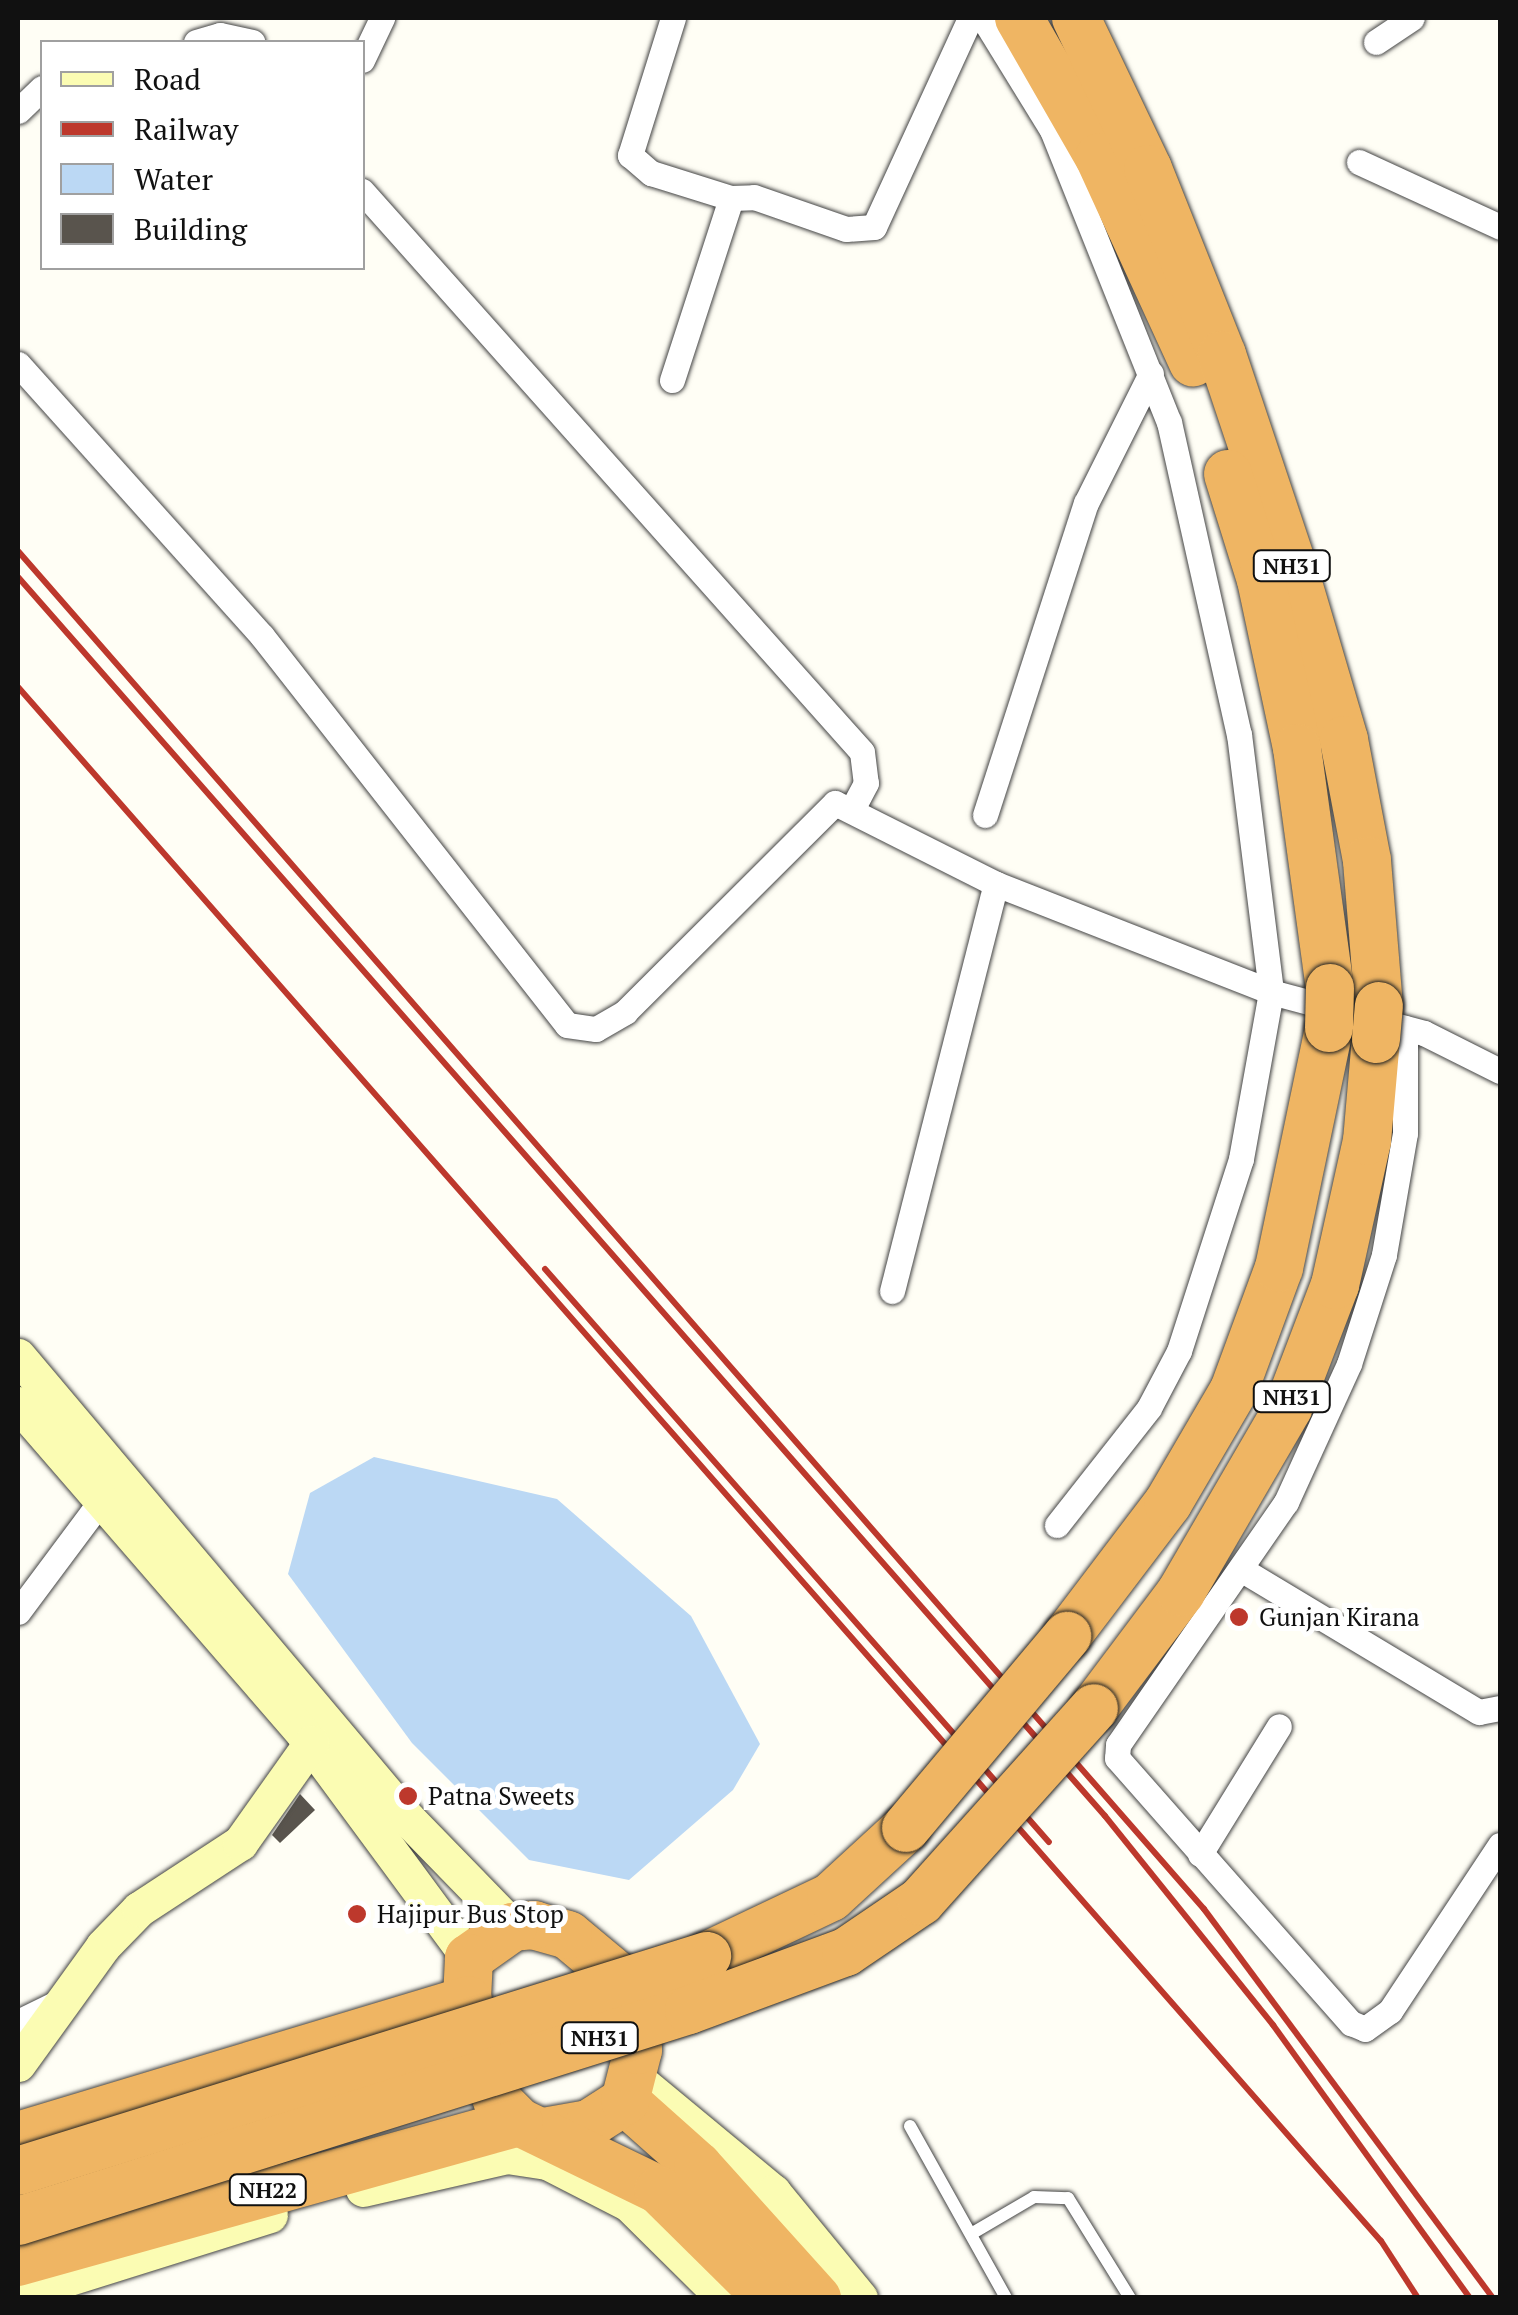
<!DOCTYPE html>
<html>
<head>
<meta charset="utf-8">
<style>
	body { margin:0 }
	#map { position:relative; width:1518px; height:2315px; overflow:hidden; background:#fffef5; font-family:"PT Serif",serif }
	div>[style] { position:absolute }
	.water>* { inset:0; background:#bbd8f4 }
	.building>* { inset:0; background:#59544d }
	.roads { filter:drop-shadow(0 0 2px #444) drop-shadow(0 0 2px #444) }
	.lane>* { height:12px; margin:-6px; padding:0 6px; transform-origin:6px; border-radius:6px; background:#fff }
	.street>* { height:25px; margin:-12.5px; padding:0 12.5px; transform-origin:12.5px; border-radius:12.5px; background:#fff }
	.secondary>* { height:35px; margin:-17.5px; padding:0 17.5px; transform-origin:17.5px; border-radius:17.5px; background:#fbfcb3 }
	.highway>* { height:48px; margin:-24px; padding:0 24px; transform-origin:24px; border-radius:24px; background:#efb563 }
	.rail>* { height:6px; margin:-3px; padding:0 3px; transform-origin:3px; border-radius:3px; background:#bd382c }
	.bridges { filter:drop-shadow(0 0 2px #222) drop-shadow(0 0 2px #222) }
	.highway-bridge>* { height:48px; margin:-24px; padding:0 24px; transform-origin:24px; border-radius:24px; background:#efb563 }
	.dots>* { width:28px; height:28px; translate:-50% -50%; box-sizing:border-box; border:5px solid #fff; border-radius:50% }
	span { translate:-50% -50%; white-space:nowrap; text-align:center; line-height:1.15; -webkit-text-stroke:10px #fff; paint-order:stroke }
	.shield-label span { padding:2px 8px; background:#fff; border:2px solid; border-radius:8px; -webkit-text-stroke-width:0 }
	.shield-label { font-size:22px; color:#111; font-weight:700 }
	.poi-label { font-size:25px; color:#111 }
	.left { translate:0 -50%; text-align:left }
	.frame { position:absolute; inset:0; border:20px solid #111; pointer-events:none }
	.legend { position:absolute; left:40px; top:40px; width:325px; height:230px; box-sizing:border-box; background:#fff; border:2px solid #a0a0a0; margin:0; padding:12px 18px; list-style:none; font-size:30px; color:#111 }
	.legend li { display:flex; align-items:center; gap:20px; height:50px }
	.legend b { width:50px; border:2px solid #a0a0a0 }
</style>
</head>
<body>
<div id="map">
	<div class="water">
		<div style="clip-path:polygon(374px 1457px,557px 1499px,691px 1616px,760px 1744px,733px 1790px,629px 1880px,529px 1860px,412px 1743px,288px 1574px,310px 1493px)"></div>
	</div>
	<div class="building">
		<div style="clip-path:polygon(300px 1794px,315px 1810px,280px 1843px,272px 1835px)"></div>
	</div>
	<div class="roads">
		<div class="lane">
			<div style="left:910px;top:2126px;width:197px;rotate:60.8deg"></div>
			<div style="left:971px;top:2234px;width:73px;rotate:-30.4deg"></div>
			<div style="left:1034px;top:2197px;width:34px;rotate:2deg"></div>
			<div style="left:1068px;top:2198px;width:118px;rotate:58.2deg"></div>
		</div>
		<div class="street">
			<div style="left:673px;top:18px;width:144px;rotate:107.4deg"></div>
			<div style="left:630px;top:155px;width:28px;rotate:41deg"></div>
			<div style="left:651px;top:173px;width:84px;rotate:17.4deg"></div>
			<div style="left:983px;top:18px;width:132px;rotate:58.4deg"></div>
			<div style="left:1052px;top:130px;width:315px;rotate:68.2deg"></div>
			<div style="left:1169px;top:422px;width:320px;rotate:77.4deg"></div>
			<div style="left:1239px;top:734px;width:260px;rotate:82.9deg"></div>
			<div style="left:1271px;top:992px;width:170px;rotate:100.2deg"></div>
			<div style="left:1241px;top:1159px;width:202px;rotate:107.9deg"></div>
			<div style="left:1179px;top:1351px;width:64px;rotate:117.8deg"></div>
			<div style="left:1149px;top:1408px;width:149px;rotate:128.2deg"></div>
			<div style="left:196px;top:42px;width:25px;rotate:-16deg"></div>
			<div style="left:220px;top:35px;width:33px;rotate:12deg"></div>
			<div style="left:1376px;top:42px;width:43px;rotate:-33.7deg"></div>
			<div style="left:362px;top:60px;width:47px;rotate:-64.5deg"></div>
			<div style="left:18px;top:111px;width:33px;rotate:-44deg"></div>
			<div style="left:1359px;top:162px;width:155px;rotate:24.7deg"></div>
			<div style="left:362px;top:191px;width:751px;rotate:48.29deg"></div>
			<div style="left:862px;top:752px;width:31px;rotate:83deg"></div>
			<div style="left:866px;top:783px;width:27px;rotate:118deg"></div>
			<div style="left:18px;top:364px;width:365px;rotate:48.1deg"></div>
			<div style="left:262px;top:636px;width:494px;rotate:51.9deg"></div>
			<div style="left:567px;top:1025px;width:29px;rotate:8deg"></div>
			<div style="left:596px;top:1029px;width:34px;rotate:-30deg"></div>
			<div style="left:625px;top:1012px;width:296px;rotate:-44.9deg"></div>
			<div style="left:835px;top:803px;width:180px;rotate:26.7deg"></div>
			<div style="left:996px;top:884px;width:295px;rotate:21.4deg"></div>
			<div style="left:1271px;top:992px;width:158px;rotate:15deg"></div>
			<div style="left:1424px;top:1033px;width:85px;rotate:26.6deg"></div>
			<div style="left:672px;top:380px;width:191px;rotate:-72deg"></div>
			<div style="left:731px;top:198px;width:23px;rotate:-2deg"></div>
			<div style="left:754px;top:197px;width:97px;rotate:19.2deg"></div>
			<div style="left:846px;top:229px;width:28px;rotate:-4deg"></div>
			<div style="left:874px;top:227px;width:230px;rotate:-65.3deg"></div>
			<div style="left:985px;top:815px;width:328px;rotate:-72.1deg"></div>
			<div style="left:1086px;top:503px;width:145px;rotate:-63.4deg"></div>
			<div style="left:1405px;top:1028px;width:105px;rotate:90deg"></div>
			<div style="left:1405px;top:1133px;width:124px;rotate:99.8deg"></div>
			<div style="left:1384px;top:1255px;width:114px;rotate:107.8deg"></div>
			<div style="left:1349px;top:1364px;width:152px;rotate:114.5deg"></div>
			<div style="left:1286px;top:1502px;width:295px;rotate:124.7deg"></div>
			<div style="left:1118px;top:1745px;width:13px;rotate:94deg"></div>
			<div style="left:1117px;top:1758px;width:354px;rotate:48.6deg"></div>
			<div style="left:1351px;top:2023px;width:15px;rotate:23deg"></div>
			<div style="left:1365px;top:2029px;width:31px;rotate:-36deg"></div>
			<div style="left:1390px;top:2011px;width:199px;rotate:-56.5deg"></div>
			<div style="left:892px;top:1291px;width:420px;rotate:-75.7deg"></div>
			<div style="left:1244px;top:1571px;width:274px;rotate:31deg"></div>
			<div style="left:1479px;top:1712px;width:21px;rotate:-11deg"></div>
			<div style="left:18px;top:1612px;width:137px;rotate:-53.3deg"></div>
			<div style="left:1200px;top:1854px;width:150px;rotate:-58.3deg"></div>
			<div style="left:18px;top:2022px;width:46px;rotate:-26deg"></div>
		</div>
		<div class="secondary">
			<div style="left:18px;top:1356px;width:605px;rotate:49.89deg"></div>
			<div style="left:408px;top:1819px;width:151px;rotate:45.8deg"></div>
			<div style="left:18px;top:1404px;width:435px;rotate:49.1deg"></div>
			<div style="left:303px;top:1733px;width:280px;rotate:53.6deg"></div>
			<div style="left:18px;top:2064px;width:145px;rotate:-54.2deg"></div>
			<div style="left:103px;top:1946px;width:52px;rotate:-45.8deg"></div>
			<div style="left:139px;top:1909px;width:121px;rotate:-33.2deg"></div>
			<div style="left:240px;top:1843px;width:123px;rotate:-54.6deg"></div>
			<div style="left:633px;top:2076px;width:182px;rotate:39.6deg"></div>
			<div style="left:773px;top:2192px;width:137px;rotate:50.6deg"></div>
			<div style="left:363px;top:2189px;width:148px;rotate:-12.9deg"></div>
			<div style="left:507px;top:2156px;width:40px;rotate:8.5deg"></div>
			<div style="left:547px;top:2162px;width:92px;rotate:27.1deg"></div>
			<div style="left:629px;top:2204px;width:134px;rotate:44.7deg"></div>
			<div style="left:18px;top:2294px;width:264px;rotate:-17.4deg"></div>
		</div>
		<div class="highway">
			<div style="left:1019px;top:18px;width:160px;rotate:60.1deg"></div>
			<div style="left:1099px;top:157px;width:226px;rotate:65.4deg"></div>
			<div style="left:1076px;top:18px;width:167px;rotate:64.5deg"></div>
			<div style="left:1148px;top:169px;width:200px;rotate:68.3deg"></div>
			<div style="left:1222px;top:355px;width:230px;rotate:71.5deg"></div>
			<div style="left:1295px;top:573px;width:174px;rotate:73.6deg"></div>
			<div style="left:1344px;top:740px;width:123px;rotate:79.2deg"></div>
			<div style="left:1367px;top:861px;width:145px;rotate:85.3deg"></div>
			<div style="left:1228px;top:474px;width:111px;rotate:72.7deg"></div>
			<div style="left:1261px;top:580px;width:172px;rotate:77.9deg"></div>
			<div style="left:1297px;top:748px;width:242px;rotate:82.2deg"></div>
			<div style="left:1067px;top:1636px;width:167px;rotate:-52.8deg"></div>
			<div style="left:1168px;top:1503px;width:131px;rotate:-59.7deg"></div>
			<div style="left:1234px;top:1390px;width:130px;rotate:-69.8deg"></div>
			<div style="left:1279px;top:1268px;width:245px;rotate:-78.2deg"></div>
			<div style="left:1094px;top:1708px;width:145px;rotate:-53.1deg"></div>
			<div style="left:1181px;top:1592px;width:213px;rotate:-59.8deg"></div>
			<div style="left:1288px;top:1408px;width:132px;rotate:-69.1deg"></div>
			<div style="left:1335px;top:1285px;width:148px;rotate:-77.5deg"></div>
			<div style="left:1367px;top:1141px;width:102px;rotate:-85deg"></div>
			<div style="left:707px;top:1956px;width:137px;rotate:-25.4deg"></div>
			<div style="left:831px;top:1897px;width:102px;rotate:-42.6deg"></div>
			<div style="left:625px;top:2101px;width:98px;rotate:41.7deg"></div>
			<div style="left:698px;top:2166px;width:178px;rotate:48deg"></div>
			<div style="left:544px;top:2132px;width:46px;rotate:-10.1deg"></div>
			<div style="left:589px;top:2124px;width:43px;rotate:-32.6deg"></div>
			<div style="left:625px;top:2101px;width:53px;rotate:-75.7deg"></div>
			<div style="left:638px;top:2050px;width:49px;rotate:-98.3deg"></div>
			<div style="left:631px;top:2002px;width:31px;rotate:-119deg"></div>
			<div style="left:616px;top:1975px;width:62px;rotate:-140.2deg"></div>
			<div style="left:568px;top:1935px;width:35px;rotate:-164deg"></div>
			<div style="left:534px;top:1925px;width:21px;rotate:175deg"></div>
			<div style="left:513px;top:1927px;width:54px;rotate:144.8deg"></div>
			<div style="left:469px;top:1958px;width:62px;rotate:92.8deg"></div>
			<div style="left:466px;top:2020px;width:86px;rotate:68.8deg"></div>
			<div style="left:497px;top:2100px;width:31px;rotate:45deg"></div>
			<div style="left:519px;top:2122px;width:156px;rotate:25.9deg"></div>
			<div style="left:659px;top:2190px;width:153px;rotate:44.7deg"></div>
			<div style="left:18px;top:2136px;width:470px;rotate:-16.8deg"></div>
			<div style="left:18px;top:2262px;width:520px;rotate:-15.61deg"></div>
		</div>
	</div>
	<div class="rail">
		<div style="left:18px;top:551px;width:1803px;rotate:48.87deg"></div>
		<div style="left:1204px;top:1909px;width:485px;rotate:53.4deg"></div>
		<div style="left:18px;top:577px;width:1648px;rotate:48.74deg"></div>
		<div style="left:1105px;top:1816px;width:268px;rotate:51.2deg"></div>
		<div style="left:1273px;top:2025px;width:337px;rotate:54.2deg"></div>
		<div style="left:18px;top:687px;width:2067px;rotate:48.75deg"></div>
		<div style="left:1381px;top:2241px;width:68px;rotate:57deg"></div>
		<div style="left:545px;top:1269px;width:763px;rotate:48.67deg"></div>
	</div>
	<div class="bridges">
		<div class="highway-bridge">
			<div style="left:1329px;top:1028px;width:40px;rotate:-88.6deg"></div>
			<div style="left:1376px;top:1039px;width:33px;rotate:-85deg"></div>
			<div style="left:906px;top:1828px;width:251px;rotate:-50deg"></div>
			<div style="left:18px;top:2171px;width:722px;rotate:-17.33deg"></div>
			<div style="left:18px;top:2221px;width:703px;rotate:-17.46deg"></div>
			<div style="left:689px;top:2010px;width:167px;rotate:-20.3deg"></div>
			<div style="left:846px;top:1952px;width:91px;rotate:-34.2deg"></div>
			<div style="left:921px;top:1901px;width:259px;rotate:-48.1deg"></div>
		</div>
	</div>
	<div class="dots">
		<div style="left:1239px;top:1617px;background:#bd382c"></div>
		<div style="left:408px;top:1796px;background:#bd382c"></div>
		<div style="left:357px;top:1914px;background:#bd382c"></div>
	</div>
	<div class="shield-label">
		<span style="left:1292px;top:566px">NH31</span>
		<span style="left:1292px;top:1397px">NH31</span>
		<span style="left:600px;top:2038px">NH31</span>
		<span style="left:268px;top:2190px">NH22</span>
	</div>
	<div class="poi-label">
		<span class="left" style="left:1259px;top:1617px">Gunjan Kirana</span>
		<span class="left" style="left:428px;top:1796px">Patna Sweets</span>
		<span class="left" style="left:377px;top:1914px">Hajipur Bus Stop</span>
	</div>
	<div class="frame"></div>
	<ul class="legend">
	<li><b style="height:12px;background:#fbfcb3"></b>Road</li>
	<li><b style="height:12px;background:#bd382c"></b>Railway</li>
	<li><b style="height:28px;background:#bbd8f4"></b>Water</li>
	<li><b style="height:28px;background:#59544d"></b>Building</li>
	</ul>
</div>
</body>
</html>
